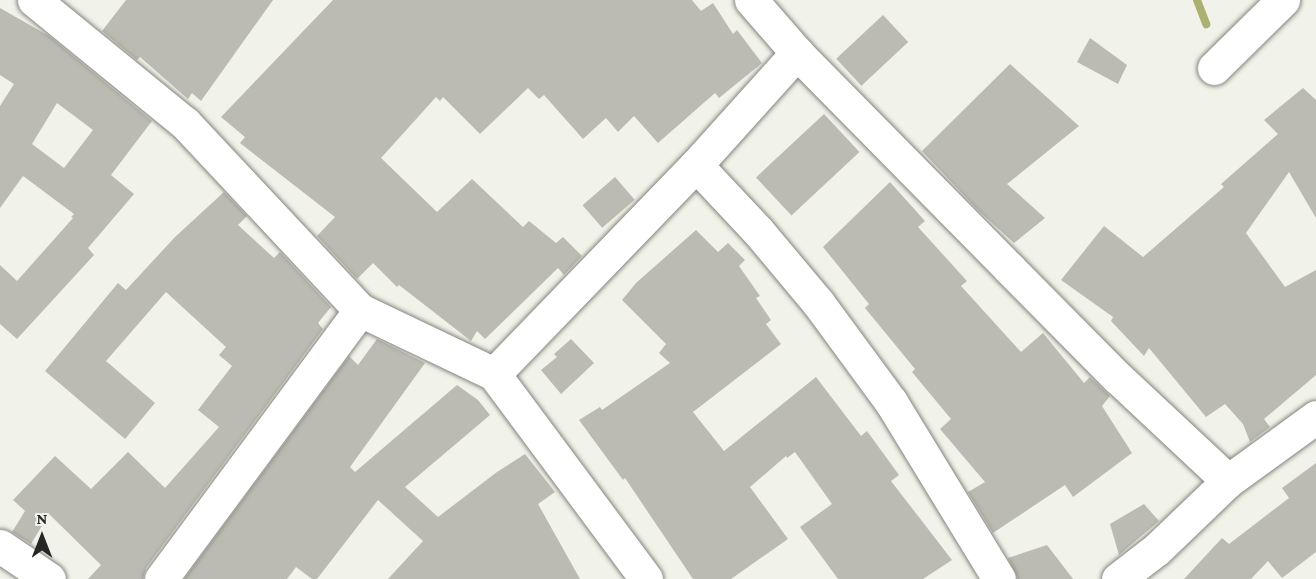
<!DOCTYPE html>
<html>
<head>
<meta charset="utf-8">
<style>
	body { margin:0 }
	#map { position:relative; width:1316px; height:579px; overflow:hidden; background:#f1f2e9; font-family:"Crimson Pro",serif }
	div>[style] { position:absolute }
	.stream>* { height:8px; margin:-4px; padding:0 4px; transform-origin:4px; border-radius:4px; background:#adb073 }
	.building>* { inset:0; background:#bbbbb3; transform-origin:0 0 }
	.roads { filter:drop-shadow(0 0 2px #83847d) drop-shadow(0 0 2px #83847d) }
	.minor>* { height:33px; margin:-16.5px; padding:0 16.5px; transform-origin:16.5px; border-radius:16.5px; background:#fff }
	span { translate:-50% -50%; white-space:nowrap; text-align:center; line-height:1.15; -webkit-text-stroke:6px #f1f2e9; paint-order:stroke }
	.north { position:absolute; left:12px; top:507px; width:60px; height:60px; -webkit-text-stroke:4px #f1f2e9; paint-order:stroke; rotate:0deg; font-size:16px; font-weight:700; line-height:24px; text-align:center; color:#262724 }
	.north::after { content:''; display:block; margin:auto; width:21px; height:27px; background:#262724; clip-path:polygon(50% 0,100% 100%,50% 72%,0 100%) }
</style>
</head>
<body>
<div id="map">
	<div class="stream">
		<div style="left:1197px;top:0;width:26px;rotate:69deg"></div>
	</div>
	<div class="building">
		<div style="clip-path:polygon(126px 0,273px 0,201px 101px,192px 93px,188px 99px,140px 57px,137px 60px,102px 31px)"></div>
		<div style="clip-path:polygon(333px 0,692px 0,701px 11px,713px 3px,733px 34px,737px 30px,762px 63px,719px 98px,715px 93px,658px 143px,634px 116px,618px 132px,606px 118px,583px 139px,544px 95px,539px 99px,528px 88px,480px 134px,443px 97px,440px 101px,436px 97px,381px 158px,437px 212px,472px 179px,523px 227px,529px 221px,556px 243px,563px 237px,582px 256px,564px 275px,558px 268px,485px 339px,477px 331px,471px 341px,399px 285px,397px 287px,373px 263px,357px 279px,317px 236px,335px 217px,240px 143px,245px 137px,221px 117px)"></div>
		<div style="clip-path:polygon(evenodd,0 8px,49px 36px,152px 121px,111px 175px,134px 194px,88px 248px,94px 255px,17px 339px,0 324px,0 265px,17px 281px,73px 218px,71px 217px,74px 214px,23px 176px,0 208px,0 106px,14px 84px,0 75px,0 8px,57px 103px,93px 130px,64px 168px,32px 144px,57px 103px)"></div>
		<div style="left:883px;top:15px;width:37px;height:64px;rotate:47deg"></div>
		<div style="clip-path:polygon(1090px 38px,1127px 65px,1118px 84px,1077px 62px)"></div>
		<div style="clip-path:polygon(1010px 64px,1079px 126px,1007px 184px,1045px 218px,1014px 243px,978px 210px,922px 151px)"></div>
		<div style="clip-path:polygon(1303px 88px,1316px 100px,1316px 218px,1289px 172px,1246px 233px,1285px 287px,1316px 270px,1316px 375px,1264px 419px,1270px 427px,1250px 442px,1243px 424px,1225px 404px,1206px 417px,1149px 348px,1144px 356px,1111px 321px,1113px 317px,1061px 280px,1104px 226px,1143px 257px,1224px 187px,1221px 184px,1278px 134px,1264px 120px)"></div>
		<div style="left:824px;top:114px;width:52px;height:93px;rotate:47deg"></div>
		<div style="left:615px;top:177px;width:30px;height:43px;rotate:49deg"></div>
		<div style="clip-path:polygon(890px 182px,925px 221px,918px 227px,967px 281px,961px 286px,1021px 352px,1043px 333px,1084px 383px,1090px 377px,1110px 396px,1102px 406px,1132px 453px,1073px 497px,1065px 485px,993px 533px,968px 492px,985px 482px,940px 429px,951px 419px,912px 372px,915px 369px,865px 308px,869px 304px,823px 247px)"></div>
		<div style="clip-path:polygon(224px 192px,247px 216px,238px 225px,274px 258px,280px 252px,331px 307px,318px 323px,323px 329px,146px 568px,143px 579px,88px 579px,101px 565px,49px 514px,31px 544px,12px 532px,25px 511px,13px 500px,55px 456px,91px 489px,128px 452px,165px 488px,219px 427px,198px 410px,232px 366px,219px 355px,226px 347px,166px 292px,106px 361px,155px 403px,125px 439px,45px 371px,118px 283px,126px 290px,175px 237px)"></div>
		<div style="clip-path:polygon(696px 230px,718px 252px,728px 243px,745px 260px,739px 266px,760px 296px,756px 298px,771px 320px,766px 324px,781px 344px,693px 412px,724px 451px,816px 377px,861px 436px,867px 431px,899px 475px,891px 481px,952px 560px,923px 579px,838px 579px,800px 527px,832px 504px,795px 452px,787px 458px,786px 456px,750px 487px,788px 539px,731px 579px,693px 579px,625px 478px,623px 480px,579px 420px,600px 407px,602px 410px,670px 363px,659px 353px,666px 344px,622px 300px,636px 283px)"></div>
		<div style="clip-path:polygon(377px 339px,425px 363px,350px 467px,355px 472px,457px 385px,478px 400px,490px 415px,405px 487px,438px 517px,497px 472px,525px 454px,555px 492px,538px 504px,580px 579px,388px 579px,423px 541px,378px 500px,317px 579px,312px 579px,296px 567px,287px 579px,184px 579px,349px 356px,358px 365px)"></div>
		<div style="clip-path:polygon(571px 339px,594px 363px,561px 394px,541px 370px,557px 357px,554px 354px)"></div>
		<div style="clip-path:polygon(1316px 463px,1316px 552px,1282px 578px,1268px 561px,1251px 579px,1184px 579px,1222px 538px,1229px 544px,1289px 498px,1282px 488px)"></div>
		<div style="clip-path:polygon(1144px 504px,1159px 521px,1119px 555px,1110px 524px)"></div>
		<div style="clip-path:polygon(1047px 545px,1073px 579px,1018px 579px,1008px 558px)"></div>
	</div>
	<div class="roads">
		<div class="minor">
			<div style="left:34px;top:0;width:195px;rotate:39.2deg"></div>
			<div style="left:185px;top:123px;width:256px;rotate:46.9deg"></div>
			<div style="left:360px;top:310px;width:148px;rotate:25.5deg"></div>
			<div style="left:494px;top:374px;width:255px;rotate:53.4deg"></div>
			<div style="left:751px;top:0;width:70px;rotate:49deg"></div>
			<div style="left:797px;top:53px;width:303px;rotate:45.4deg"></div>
			<div style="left:1010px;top:269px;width:152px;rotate:45.3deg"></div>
			<div style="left:1117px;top:377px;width:152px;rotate:43.1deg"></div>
			<div style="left:1214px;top:68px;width:97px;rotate:-44.6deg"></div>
			<div style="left:696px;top:165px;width:91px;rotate:46.8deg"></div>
			<div style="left:758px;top:231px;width:95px;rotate:50.1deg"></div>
			<div style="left:819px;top:304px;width:122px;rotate:53.7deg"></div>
			<div style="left:891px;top:402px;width:207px;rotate:58.6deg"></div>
			<div style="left:494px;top:374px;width:291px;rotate:-46deg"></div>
			<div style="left:696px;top:165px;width:151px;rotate:-48deg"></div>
			<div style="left:0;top:546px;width:59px;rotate:34deg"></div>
			<div style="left:161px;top:579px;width:335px;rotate:-53.5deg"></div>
			<div style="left:1118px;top:579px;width:49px;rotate:-37.6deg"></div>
			<div style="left:1157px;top:549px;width:98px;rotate:-43.8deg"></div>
			<div style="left:1228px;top:481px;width:109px;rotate:-36deg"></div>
		</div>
	</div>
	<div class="north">N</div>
</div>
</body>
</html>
